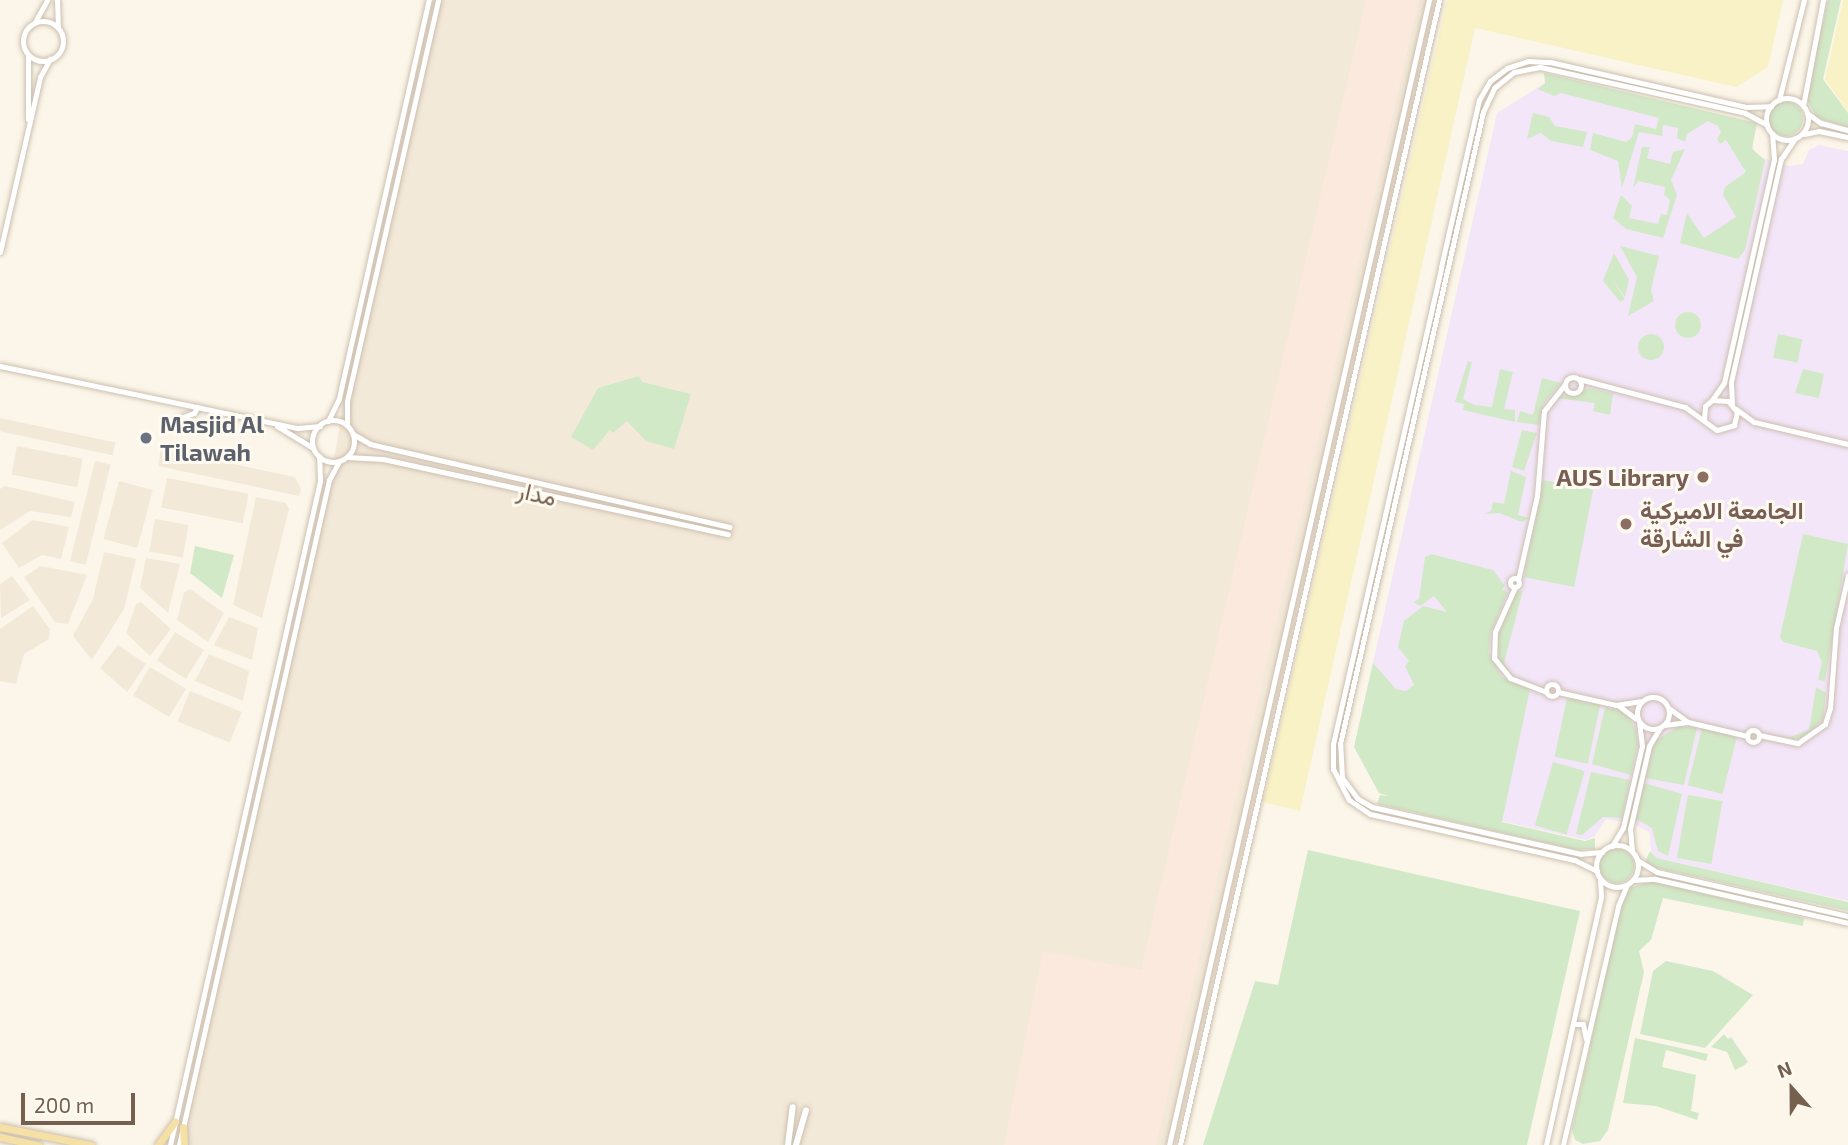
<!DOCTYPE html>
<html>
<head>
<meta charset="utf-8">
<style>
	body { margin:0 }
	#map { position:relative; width:1848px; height:1145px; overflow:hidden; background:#fbf6e9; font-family:"Exo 2",Vazirmatn,sans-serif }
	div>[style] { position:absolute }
	.residential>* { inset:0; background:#f3e9d8; transform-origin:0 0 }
	.commercial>* { inset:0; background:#fbe9de }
	.education>* { inset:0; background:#f3e6f8 }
	.green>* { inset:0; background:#d2e9c8; transform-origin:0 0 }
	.round { border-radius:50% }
	.sand>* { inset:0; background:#f8f2c6 }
	.roads { filter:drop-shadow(0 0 2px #cdbfb0) drop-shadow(0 0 2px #cdbfb0) }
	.tertiary>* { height:5px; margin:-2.5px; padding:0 2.5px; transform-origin:2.5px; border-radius:2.5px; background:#fff }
	.tertiary>.ring { margin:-2.5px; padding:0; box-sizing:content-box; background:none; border:5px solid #fff; border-radius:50% }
	.secondary>* { height:6px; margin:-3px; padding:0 3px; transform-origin:3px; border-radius:3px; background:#fff }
	.primary>* { height:7px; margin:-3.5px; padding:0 3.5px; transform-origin:3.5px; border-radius:3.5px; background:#f5e0a6 }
	.dots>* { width:19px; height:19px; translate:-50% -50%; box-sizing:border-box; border:4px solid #fefaf0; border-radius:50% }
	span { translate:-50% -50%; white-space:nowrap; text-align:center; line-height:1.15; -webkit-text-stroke:6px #fefaf0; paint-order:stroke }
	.worship-label { font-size:24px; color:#5b616d; font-weight:700 }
	.left { translate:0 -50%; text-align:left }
	.education-label { font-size:24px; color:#785e54; font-weight:700 }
	.right { translate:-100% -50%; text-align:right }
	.street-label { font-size:24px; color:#755f4e }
	.north { position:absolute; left:1757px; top:1054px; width:70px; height:70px; -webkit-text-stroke:5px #fefaf0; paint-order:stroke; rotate:339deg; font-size:19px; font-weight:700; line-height:28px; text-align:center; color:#755f4e }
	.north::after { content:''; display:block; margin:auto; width:24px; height:32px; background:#755f4e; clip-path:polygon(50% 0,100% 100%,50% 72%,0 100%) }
	.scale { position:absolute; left:21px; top:1093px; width:114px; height:32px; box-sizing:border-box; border:4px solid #755f4e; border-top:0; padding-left:9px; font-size:21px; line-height:24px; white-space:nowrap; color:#755f4e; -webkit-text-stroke:5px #fefaf0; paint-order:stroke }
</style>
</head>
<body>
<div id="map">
	<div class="residential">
		<div style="clip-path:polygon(433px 0,1437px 0,1176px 1145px,175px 1145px,268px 764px,337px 443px,346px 381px)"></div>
		<div style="left:0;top:418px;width:118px;height:13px;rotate:12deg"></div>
		<div style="left:17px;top:446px;width:67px;height:29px;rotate:11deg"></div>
		<div style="clip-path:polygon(161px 449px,295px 477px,301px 489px,299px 496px,158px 466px)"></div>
		<div style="left:95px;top:461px;width:16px;height:103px;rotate:14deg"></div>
		<div style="left:167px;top:478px;width:83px;height:30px;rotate:11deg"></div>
		<div style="left:119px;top:481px;width:35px;height:60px;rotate:15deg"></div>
		<div style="clip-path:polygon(5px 486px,75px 502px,71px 517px,30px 511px,0 530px,0 489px)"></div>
		<div style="clip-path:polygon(256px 497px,286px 503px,289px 509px,262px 618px,233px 605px)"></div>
		<div style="left:155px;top:519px;width:34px;height:33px;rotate:10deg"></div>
		<div style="clip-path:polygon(33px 520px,69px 527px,61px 559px,42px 555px,19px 568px,2px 543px)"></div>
		<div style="clip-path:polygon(104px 552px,136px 559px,124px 609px,92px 660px,73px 636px,93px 599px)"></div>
		<div style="clip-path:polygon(146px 558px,180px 564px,168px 613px,140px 588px)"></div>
		<div style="clip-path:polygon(41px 566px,87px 575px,68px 624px,55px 622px,24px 577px)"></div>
		<div style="clip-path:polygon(12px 576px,30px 600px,1px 618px,0 584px)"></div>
		<div style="clip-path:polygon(190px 589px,224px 613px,208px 642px,177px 620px,184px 592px)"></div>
		<div style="clip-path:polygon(141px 602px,171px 629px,150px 656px,126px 633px,136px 604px)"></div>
		<div style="clip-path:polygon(33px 606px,50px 629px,49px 639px,24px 654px,16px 684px,0 681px,0 629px)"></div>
		<div style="clip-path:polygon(229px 617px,258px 628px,252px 660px,214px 645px)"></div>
		<div style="left:175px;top:632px;width:34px;height:34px;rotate:32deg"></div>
		<div style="clip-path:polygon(118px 645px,146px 664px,127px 692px,100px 668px)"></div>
		<div style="clip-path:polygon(209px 654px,249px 671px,243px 701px,195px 681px)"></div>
		<div style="left:150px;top:667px;width:42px;height:33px;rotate:31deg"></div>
		<div style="left:190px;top:691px;width:56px;height:33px;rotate:22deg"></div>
	</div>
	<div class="commercial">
		<div style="clip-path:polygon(1366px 0,1419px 0,1156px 1145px,1004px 1145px,1043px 951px,1141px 970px)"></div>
	</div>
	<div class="education">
		<div style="clip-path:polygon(1545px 83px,1747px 129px,1756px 156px,1788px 166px,1803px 164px,1809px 150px,1819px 145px,1848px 151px,1848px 901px,1657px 858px,1651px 851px,1650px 833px,1635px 824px,1606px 819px,1595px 836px,1586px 840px,1379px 793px,1354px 747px,1497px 113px)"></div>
	</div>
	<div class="green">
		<div style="clip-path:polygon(1828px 0,1841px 0,1823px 79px,1848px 113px,1848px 127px,1817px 118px,1806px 98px)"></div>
		<div style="clip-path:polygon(1544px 73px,1757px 123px,1752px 149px,1765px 160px,1745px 250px,1738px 259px,1680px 243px,1687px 213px,1704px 238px,1736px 217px,1723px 195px,1725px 187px,1746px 172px,1726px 140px,1720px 144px,1717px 139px,1721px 132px,1718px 126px,1708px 121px,1687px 134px,1685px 142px,1677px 138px,1678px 128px,1663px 125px,1662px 136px,1639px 132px,1622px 188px,1618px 161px,1590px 150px,1593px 133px,1626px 142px,1632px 137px,1635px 124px,1656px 129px,1659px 118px,1561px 93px,1554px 96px,1538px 89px,1545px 83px)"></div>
		<div class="round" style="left:1769px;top:102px;width:34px;height:34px"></div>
		<div style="clip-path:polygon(1533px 113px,1549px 117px,1555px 126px,1587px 132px,1583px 147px,1551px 141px,1541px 133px,1527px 139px)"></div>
		<div style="clip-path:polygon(1642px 147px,1650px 147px,1647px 158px,1670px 164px,1673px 152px,1685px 149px,1671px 180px,1677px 195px,1663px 238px,1626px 229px,1613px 218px,1621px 195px,1632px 206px,1629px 218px,1658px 224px,1661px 214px,1667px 215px,1670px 200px,1664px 195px,1665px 187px,1638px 181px,1633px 188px)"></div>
		<div style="clip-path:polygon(1620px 246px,1659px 256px,1651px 290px,1654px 301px,1628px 316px,1637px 277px)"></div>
		<div style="clip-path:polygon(1614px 253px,1629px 280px,1625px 297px,1610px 276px,1625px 299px,1620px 302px,1603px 281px)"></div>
		<div class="round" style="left:1675px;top:312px;width:26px;height:26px"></div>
		<div class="round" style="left:1638px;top:334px;width:26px;height:26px"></div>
		<div style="left:1778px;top:334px;width:25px;height:24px;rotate:12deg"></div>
		<div style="clip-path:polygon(1468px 361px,1472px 362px,1463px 399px,1474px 405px,1492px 407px,1500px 369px,1513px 372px,1504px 409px,1515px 410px,1515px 422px,1463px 410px,1464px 404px,1455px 402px)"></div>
		<div style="clip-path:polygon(1803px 369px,1824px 374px,1819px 398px,1795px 393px)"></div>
		<div style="clip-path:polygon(639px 376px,642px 382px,691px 394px,674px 449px,646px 441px,627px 421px,613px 433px,610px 430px,593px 450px,571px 437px,598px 388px)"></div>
		<div style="clip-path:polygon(1542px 378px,1561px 383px,1543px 405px,1539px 425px,1517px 422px,1520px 411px,1533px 415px)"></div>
		<div style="clip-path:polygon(1590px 388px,1613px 394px,1610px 415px,1593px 411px,1595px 403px,1556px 398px)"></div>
		<div style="clip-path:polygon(1522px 430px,1537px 433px,1524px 471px,1512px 467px)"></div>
		<div style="clip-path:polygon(1511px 471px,1526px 477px,1518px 515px,1529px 518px,1522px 522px,1499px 513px,1484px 514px,1491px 511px,1493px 502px,1504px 504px)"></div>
		<div style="left:1543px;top:480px;width:51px;height:99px;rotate:11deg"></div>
		<div style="clip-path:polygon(1803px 534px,1848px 544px,1825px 681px,1818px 680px,1822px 662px,1817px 651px,1783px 642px,1780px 637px)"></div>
		<div style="clip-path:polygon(195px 546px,234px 555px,222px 598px,190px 573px)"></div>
		<div style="clip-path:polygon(1431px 554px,1493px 570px,1505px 586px,1502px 589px,1508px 592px,1490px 635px,1489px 653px,1502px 677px,1530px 689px,1502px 822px,1585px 841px,1595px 838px,1595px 849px,1577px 850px,1377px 804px,1380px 795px,1389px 796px,1379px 793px,1354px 747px,1373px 663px,1396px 689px,1406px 691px,1414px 685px,1405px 666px,1409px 661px,1398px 647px,1404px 621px,1423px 606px,1447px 612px,1434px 596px,1420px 606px,1413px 602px,1419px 599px,1425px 557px)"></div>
		<div style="clip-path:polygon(1523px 590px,1504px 663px,1511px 675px,1500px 662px,1497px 638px,1516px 593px)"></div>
		<div style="clip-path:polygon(1816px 687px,1826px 693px,1823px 720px,1802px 738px,1785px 739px,1809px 730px)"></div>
		<div style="left:1567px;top:698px;width:34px;height:60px;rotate:12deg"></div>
		<div style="clip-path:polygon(1605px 707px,1624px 711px,1636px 729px,1638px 745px,1631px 775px,1592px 764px)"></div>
		<div style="clip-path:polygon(1679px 726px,1697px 728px,1684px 785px,1645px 778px,1655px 741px)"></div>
		<div style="left:1702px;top:728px;width:36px;height:59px;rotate:14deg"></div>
		<div style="left:1553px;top:762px;width:33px;height:66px;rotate:16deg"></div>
		<div style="clip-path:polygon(1591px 772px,1630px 780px,1622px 818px,1603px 817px,1582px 835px,1576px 834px)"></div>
		<div style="clip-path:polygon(1644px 783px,1682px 794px,1668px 856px,1658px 851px,1652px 828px,1636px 819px)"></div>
		<div style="left:1688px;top:795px;width:35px;height:64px;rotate:10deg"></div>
		<div class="round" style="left:1600px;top:849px;width:34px;height:34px"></div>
		<div style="clip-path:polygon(1308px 850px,1580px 911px,1527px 1145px,1203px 1145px,1255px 981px,1278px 985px)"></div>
		<div style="clip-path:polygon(1650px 851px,1657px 858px,1848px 902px,1848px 911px,1652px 867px,1645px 862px)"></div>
		<div style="clip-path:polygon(1652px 881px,1804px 918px,1803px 926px,1663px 898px,1651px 940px,1639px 951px,1644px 972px,1608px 1130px,1600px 1141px,1583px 1144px,1575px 1140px,1572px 1129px,1621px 903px,1629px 888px)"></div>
		<div style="clip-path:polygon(1666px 961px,1713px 971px,1753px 995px,1705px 1048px,1640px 1034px,1653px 971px)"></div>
		<div style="clip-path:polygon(1724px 1034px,1728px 1039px,1731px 1037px,1748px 1062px,1743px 1066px,1735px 1070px,1727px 1052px,1711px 1047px)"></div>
		<div style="clip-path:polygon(1635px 1038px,1708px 1054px,1706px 1061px,1666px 1050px,1662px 1067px,1696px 1075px,1691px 1111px,1699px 1113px,1697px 1120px,1656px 1106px,1623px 1103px)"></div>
	</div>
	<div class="sand">
		<div style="clip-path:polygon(1447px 0,1783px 0,1768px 67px,1736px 87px,1475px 28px,1300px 811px,1263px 802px)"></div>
		<div style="clip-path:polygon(1843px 0,1848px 0,1848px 112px,1825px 79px)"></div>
	</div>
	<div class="roads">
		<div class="tertiary">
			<div style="left:57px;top:0;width:28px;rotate:88deg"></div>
			<div class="ring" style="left:23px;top:21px;width:35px;height:35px"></div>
			<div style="left:35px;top:22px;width:25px;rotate:-61deg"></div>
			<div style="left:28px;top:56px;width:63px;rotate:90deg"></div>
			<div class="ring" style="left:1766px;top:98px;width:37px;height:37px"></div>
			<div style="left:1779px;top:100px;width:103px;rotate:-76deg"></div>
			<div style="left:1803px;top:106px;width:108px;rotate:-79.3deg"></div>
			<div style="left:1807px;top:113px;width:17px;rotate:36deg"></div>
			<div style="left:1821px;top:123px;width:28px;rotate:15deg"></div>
			<div style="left:1804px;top:134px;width:15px;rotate:-11deg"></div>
			<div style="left:1819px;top:131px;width:30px;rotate:12deg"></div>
			<div style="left:0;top:252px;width:180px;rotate:-77.1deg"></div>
			<div style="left:40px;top:77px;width:21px;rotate:-61deg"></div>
			<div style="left:0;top:366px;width:304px;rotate:11.8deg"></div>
			<div style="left:298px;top:428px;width:22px;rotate:-5deg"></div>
			<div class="ring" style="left:1565px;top:377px;width:11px;height:11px"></div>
			<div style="left:1579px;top:379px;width:110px;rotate:14.8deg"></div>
			<div style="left:1685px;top:407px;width:39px;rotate:36deg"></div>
			<div style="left:1717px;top:430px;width:18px;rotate:-16deg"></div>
			<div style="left:1734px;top:425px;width:13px;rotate:-77deg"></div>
			<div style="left:1737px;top:412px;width:14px;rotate:-129deg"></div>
			<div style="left:1728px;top:401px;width:16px;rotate:-176deg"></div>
			<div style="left:1712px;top:400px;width:9px;rotate:139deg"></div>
			<div style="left:1705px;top:406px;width:13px;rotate:94deg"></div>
			<div style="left:1712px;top:400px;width:21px;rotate:-55deg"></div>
			<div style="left:1724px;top:383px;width:229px;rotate:-77.4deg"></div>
			<div style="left:1774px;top:160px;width:26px;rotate:-94deg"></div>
			<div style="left:1732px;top:403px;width:21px;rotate:-93deg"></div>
			<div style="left:1731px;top:382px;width:229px;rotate:-77.4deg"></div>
			<div style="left:1781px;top:159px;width:25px;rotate:-56deg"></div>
			<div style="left:1736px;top:409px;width:22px;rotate:36deg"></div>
			<div style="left:1754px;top:422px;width:97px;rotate:13.2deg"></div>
			<div style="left:178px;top:419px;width:17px;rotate:-21deg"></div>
			<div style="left:194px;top:413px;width:7px;rotate:-63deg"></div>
			<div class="ring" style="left:312px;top:420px;width:37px;height:37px"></div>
			<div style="left:328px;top:421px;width:25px;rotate:-64deg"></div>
			<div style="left:339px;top:398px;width:408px;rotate:-77.3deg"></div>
			<div style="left:347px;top:425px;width:24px;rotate:-90deg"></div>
			<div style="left:347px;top:401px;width:411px;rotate:-77.2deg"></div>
			<div style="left:277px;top:426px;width:42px;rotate:31.4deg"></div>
			<div style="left:353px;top:434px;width:20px;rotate:30deg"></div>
			<div style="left:370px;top:444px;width:369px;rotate:13deg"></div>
			<div style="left:347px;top:457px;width:36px;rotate:3deg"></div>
			<div style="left:383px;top:459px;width:353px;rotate:12.3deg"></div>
			<div class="ring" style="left:1510.5px;top:578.5px;width:4px;height:4px"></div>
			<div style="left:1518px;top:580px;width:86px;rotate:-77.3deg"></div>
			<div style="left:1537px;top:496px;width:85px;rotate:-85.3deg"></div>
			<div style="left:1544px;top:411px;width:34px;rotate:-52deg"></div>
			<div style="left:1515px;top:587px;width:49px;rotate:114deg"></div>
			<div style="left:1495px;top:632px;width:26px;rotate:92deg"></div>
			<div style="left:1494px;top:658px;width:26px;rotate:51deg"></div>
			<div style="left:1510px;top:678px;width:39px;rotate:21deg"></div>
			<div class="ring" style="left:1546px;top:684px;width:7px;height:7px"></div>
			<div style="left:1558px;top:692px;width:59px;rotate:12.6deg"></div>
			<div style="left:1616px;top:705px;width:24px;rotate:-9deg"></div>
			<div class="ring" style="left:1637px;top:697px;width:27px;height:27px"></div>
			<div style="left:1619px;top:706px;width:21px;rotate:37deg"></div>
			<div style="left:1670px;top:709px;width:22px;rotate:36deg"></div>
			<div style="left:1688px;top:722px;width:61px;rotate:13.3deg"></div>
			<div style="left:1664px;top:725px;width:24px;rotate:-7deg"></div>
			<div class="ring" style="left:1747px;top:730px;width:7px;height:7px"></div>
			<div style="left:1759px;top:735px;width:40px;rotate:12deg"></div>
			<div style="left:1798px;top:743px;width:33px;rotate:-35deg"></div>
			<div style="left:1825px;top:724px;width:17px;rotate:-73deg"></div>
			<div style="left:1830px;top:708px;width:80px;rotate:-85.7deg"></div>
			<div style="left:1836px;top:628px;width:54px;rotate:-77.2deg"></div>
			<div class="ring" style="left:1596px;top:845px;width:37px;height:37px"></div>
			<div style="left:1612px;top:846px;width:21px;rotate:-59deg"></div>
			<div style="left:1623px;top:828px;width:84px;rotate:-77deg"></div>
			<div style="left:1642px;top:746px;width:23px;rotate:-97deg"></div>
			<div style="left:1632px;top:851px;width:22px;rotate:-95deg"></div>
			<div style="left:1630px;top:829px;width:85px;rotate:-77.1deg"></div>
			<div style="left:1649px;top:746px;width:21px;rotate:-59deg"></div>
			<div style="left:1602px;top:852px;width:21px;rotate:175deg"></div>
			<div style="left:1581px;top:854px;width:214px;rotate:-167.3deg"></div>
			<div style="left:1372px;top:807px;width:16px;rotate:-150deg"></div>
			<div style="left:1358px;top:799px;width:26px;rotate:-127deg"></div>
			<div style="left:1342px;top:778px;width:34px;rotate:-93deg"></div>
			<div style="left:1340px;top:744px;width:648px;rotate:-77.25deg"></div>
			<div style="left:1483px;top:112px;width:26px;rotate:-65deg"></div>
			<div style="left:1494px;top:88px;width:26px;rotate:-39deg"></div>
			<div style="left:1514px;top:72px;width:26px;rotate:-11deg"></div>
			<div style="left:1540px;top:67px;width:210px;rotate:12.6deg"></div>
			<div style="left:1745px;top:113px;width:24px;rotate:28deg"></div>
			<div style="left:1637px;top:860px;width:23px;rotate:31deg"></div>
			<div style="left:1657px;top:872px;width:196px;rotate:13deg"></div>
			<div style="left:1597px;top:871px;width:25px;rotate:-154deg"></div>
			<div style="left:1574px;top:860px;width:209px;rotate:-167.3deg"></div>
			<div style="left:1370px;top:814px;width:25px;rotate:-146deg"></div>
			<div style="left:1349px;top:800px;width:35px;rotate:-117deg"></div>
			<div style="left:1333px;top:769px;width:25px;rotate:-90deg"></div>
			<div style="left:1333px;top:744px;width:489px;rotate:-77.2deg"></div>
			<div style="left:1441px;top:267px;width:171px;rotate:-77.2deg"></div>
			<div style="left:1479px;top:100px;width:22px;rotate:-60deg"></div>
			<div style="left:1490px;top:81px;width:21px;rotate:-37deg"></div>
			<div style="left:1507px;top:68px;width:22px;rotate:-18deg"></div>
			<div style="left:1528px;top:61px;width:22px;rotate:3deg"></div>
			<div style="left:1550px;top:62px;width:201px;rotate:12.9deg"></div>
			<div style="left:1746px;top:107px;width:25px;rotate:-2deg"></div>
			<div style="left:1633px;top:880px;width:22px;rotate:-3deg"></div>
			<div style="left:1655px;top:879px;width:198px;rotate:12.8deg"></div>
			<div style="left:1573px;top:1024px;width:10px"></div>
			<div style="left:1583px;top:1024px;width:15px;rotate:79deg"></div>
			<div style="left:170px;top:1145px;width:681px;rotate:-77.27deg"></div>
			<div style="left:320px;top:481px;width:25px;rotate:-92deg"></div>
			<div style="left:179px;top:1145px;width:682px;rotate:-77.29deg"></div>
			<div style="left:329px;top:480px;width:21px;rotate:-62deg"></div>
			<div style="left:1169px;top:1145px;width:1174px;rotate:-77.21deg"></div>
			<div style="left:1180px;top:1145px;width:1174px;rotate:-77.25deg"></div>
			<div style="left:1546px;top:1145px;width:254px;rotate:-77.5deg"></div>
			<div style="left:1601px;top:897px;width:18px;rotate:-93deg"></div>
			<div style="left:1563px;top:1145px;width:245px;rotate:-77deg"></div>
			<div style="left:1618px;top:906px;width:23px;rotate:-67deg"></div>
		</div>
		<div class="secondary">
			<div style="left:788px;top:1145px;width:38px;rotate:-83deg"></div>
			<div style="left:796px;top:1145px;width:36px;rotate:-74deg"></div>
		</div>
		<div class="primary">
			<div style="left:0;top:1127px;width:93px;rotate:11.2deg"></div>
			<div style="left:183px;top:1127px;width:18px;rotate:87deg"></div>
			<div style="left:0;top:1137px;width:39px;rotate:12deg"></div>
			<div style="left:158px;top:1145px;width:29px;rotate:-54deg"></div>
		</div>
	</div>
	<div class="dots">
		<div style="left:146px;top:438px;background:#6b7280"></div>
		<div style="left:1703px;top:477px;background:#8d6e63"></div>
		<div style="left:1626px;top:524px;background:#8d6e63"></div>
	</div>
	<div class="worship-label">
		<span class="left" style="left:160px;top:438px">Masjid Al<br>Tilawah</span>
	</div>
	<div class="education-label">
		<span class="right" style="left:1689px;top:477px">AUS Library</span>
		<span class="left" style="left:1640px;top:524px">الجامعة الاميركية<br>في الشارقة</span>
	</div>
	<div class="street-label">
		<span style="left:537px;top:493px;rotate:13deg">مدار</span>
	</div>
	<div class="north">N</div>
	<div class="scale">200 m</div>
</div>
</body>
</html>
